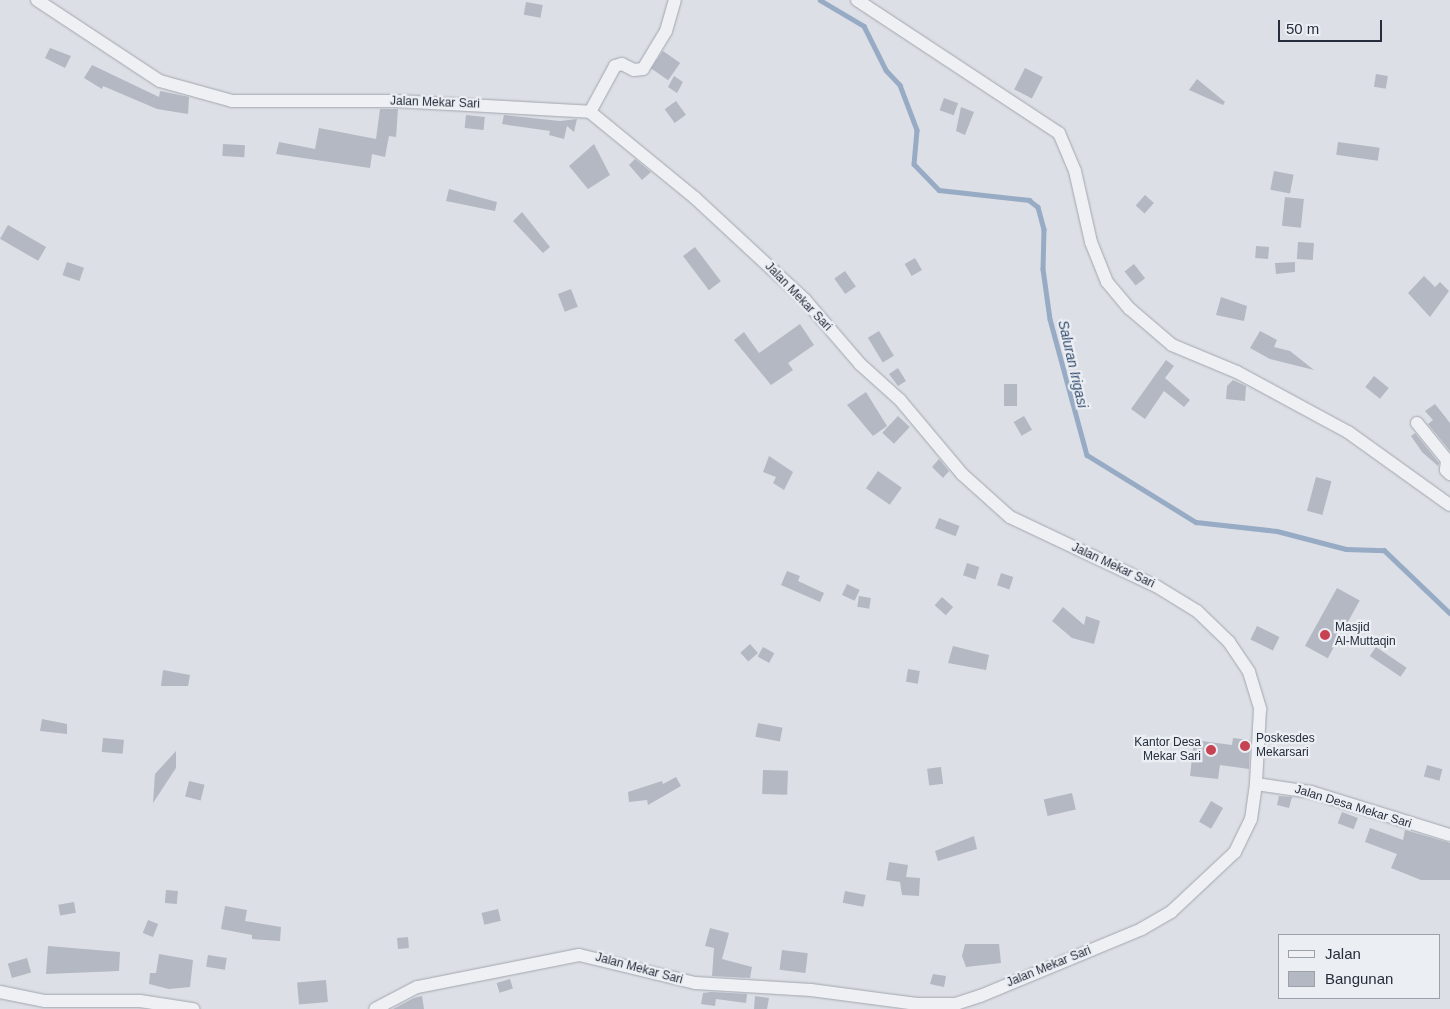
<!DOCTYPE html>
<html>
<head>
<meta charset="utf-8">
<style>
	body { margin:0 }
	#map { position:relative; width:1450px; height:1009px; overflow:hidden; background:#dcdfe5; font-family:Helvetica,sans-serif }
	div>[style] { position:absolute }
	.stream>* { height:4.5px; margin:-2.25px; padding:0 2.25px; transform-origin:2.25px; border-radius:2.25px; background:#97abc5 }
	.building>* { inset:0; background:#b3b8c2; transform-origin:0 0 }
	.roads { filter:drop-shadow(0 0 1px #a2a6af) drop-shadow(0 0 1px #a2a6af) }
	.street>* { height:12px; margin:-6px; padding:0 6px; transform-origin:6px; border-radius:6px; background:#eef0f4 }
	.dots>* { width:14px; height:14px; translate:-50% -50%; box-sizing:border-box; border:2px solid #ebeef3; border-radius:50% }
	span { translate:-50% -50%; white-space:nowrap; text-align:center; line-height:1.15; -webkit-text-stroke:4.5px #ebeef3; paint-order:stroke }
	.street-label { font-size:12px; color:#262d3b }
	.poi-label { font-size:12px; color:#262d3b }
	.left { translate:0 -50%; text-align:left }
	.right { translate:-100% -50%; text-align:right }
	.water-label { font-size:14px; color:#324a6d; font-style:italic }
	.legend { position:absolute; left:1278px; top:934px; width:162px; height:65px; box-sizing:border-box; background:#ebeef3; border:1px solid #9ca1a9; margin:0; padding:6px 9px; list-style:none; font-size:15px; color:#262d3b }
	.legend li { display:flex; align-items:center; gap:10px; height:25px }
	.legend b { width:25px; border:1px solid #9ca1a9 }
	.scale { position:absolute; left:1278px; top:20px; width:104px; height:22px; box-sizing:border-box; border:2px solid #262d3b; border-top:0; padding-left:6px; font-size:15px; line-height:18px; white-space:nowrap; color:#262d3b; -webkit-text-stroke:4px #ebeef3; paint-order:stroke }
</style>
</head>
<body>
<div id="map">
	<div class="stream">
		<div style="left:820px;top:0;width:51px;rotate:30.6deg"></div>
		<div style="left:864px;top:26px;width:49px;rotate:63.4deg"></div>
		<div style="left:886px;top:70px;width:21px;rotate:47deg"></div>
		<div style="left:900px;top:85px;width:48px;rotate:69.3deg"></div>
		<div style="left:917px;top:130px;width:34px;rotate:95deg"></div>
		<div style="left:914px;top:164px;width:36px;rotate:46deg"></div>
		<div style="left:939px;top:190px;width:91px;rotate:6.3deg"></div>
		<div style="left:1029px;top:200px;width:11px;rotate:38deg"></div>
		<div style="left:1038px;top:207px;width:23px;rotate:75deg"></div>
		<div style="left:1044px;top:229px;width:40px;rotate:91.4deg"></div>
		<div style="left:1043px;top:269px;width:50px;rotate:82deg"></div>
		<div style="left:1050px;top:319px;width:141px;rotate:74.8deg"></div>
		<div style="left:1087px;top:455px;width:128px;rotate:31.6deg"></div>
		<div style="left:1196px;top:522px;width:81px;rotate:6.3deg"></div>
		<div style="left:1277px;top:531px;width:71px;rotate:14.6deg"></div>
		<div style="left:1346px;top:549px;width:38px;rotate:2deg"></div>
		<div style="left:1384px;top:550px;width:91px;rotate:43.7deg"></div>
	</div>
	<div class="building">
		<div style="left:526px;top:2px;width:17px;height:13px;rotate:10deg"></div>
		<div style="clip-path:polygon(50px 48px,71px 56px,65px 68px,45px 58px)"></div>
		<div style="left:663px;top:51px;width:21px;height:21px;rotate:35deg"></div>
		<div style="clip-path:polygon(92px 65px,159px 97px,160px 91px,189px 97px,188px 114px,157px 109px,103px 86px,102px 89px,84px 78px)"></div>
		<div style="left:1025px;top:68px;width:20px;height:24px;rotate:27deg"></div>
		<div style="left:1376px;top:74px;width:12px;height:13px;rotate:9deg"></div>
		<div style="clip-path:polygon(674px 76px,683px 82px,677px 93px,668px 87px)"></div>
		<div style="clip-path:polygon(1197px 79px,1225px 102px,1223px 105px,1189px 90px)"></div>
		<div style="left:944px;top:98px;width:15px;height:13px;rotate:20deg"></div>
		<div style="left:676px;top:101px;width:17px;height:14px;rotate:54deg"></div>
		<div style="clip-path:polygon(961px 107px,974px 112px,965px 135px,956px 131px)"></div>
		<div style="clip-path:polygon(380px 109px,398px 109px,396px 137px,389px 136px,385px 157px,372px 154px,370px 168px,276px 154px,279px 142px,315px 149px,319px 128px,376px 139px)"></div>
		<div style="left:466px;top:115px;width:19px;height:13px;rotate:6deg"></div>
		<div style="clip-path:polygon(504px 115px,560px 121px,577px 119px,574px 132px,567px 126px,564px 139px,549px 135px,550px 131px,502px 124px)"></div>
		<div style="left:1338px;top:142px;width:42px;height:13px;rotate:8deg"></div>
		<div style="left:223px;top:144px;width:22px;height:12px;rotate:3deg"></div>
		<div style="clip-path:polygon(594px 144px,610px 175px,588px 189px,569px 166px)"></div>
		<div style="clip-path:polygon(635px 159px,651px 172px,642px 180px,629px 165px)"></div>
		<div style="left:1274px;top:171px;width:20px;height:19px;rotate:11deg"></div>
		<div style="clip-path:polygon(449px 189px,497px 202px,495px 211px,446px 201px)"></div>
		<div style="left:1145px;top:195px;width:12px;height:14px;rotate:42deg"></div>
		<div style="left:1285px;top:197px;width:19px;height:29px;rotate:6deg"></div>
		<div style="clip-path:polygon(522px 212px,550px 247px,543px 253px,513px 221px)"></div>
		<div style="left:8px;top:225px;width:44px;height:16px;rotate:30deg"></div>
		<div style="left:1298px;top:242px;width:16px;height:17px;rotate:4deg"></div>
		<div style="left:1256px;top:246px;width:13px;height:12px;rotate:4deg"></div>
		<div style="left:695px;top:247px;width:43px;height:15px;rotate:53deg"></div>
		<div style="left:915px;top:258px;width:14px;height:12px;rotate:60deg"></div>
		<div style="left:67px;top:262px;width:18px;height:14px;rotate:19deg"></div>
		<div style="clip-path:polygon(1295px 262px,1295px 272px,1276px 274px,1275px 263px)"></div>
		<div style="left:1134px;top:264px;width:18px;height:12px;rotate:52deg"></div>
		<div style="left:845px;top:271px;width:19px;height:13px;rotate:55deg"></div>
		<div style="clip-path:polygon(1424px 276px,1435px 287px,1440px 282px,1449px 291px,1430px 317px,1408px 293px)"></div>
		<div style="left:571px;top:289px;width:19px;height:14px;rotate:69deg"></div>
		<div style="clip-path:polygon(1221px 297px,1247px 306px,1244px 321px,1216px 315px)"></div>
		<div style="clip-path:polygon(800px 324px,814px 345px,788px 363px,793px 370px,771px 385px,734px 340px,744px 332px,759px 353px)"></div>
		<div style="left:879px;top:331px;width:29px;height:13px;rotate:59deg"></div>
		<div style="clip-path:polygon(1260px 331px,1277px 340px,1274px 347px,1290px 351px,1314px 370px,1270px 359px,1250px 348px)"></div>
		<div style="clip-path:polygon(1166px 360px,1174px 366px,1165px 378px,1190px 400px,1184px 407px,1164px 391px,1145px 419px,1131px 409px)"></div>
		<div style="clip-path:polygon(898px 368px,906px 381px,898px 386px,889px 374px)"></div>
		<div style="left:1374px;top:376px;width:19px;height:14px;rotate:39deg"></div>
		<div style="clip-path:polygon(1233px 380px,1246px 386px,1245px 401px,1226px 399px,1227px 386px)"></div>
		<div style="left:1004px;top:384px;width:13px;height:22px"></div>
		<div style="clip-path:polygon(866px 392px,887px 426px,873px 436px,847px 405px)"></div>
		<div style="clip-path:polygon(1435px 404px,1450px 423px,1450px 451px,1428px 424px,1433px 420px,1425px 411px)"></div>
		<div style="left:898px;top:416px;width:16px;height:23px;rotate:43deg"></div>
		<div style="left:1024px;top:416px;width:16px;height:12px;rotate:60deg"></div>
		<div style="clip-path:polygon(1415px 433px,1439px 463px,1438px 466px,1422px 452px,1411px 436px)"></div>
		<div style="clip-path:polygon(769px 456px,793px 472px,784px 490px,773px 483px,776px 477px,763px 472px)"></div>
		<div style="clip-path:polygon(939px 459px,949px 471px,943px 478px,932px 467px)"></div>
		<div style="left:878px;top:471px;width:29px;height:21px;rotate:35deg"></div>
		<div style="left:1316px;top:477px;width:16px;height:35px;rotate:15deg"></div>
		<div style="left:939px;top:518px;width:22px;height:11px;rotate:21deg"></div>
		<div style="left:967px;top:563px;width:13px;height:13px;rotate:18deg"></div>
		<div style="clip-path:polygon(787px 571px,800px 576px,798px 581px,824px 593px,820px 602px,781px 585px)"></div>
		<div style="left:1001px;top:573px;width:13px;height:13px;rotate:18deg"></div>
		<div style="left:847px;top:584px;width:14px;height:12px;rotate:25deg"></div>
		<div style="left:1337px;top:588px;width:26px;height:66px;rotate:29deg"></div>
		<div style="left:859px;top:596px;width:12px;height:11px;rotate:9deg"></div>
		<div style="left:942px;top:597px;width:15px;height:11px;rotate:42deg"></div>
		<div style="clip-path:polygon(1063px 607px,1084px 625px,1086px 616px,1100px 621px,1094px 644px,1072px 638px,1052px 621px)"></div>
		<div style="left:1257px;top:626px;width:25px;height:15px;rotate:26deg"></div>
		<div style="left:750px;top:644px;width:12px;height:13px;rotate:48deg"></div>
		<div style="clip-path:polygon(953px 646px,989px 655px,986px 670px,948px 663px)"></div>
		<div style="left:763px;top:647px;width:13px;height:11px;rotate:29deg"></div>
		<div style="left:1376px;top:647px;width:37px;height:11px;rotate:34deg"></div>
		<div style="left:908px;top:669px;width:12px;height:13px;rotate:9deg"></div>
		<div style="clip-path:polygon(163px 670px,190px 675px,188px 686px,161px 686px)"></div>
		<div style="clip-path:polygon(42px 719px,67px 724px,67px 734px,40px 731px)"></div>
		<div style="left:758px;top:723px;width:25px;height:14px;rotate:11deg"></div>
		<div style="left:103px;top:738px;width:21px;height:14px;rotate:5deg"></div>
		<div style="clip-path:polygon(1233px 738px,1250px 740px,1249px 769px,1220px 765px,1218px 779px,1190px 776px,1194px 740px,1232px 745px)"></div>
		<div style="clip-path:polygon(176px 751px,176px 768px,153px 803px,155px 774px)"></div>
		<div style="left:1427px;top:765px;width:16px;height:12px;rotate:15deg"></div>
		<div style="left:941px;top:767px;width:17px;height:14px;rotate:83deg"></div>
		<div style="left:763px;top:770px;width:25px;height:24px;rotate:2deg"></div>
		<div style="clip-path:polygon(676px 777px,681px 786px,648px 805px,647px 800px,629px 802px,628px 792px,662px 781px,663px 784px)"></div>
		<div style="left:189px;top:781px;width:16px;height:16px;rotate:14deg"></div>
		<div style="left:1072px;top:793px;width:17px;height:29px;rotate:77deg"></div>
		<div style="clip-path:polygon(1279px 796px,1292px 797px,1289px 808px,1277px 805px)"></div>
		<div style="left:1211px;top:801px;width:14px;height:24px;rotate:30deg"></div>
		<div style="left:1342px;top:812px;width:17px;height:12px;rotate:21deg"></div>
		<div style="clip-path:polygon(1370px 828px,1403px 840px,1405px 830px,1450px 843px,1450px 880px,1421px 880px,1391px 868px,1397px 854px,1365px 842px)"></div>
		<div style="clip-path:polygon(974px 836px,977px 849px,938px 861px,935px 851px)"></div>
		<div style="clip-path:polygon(889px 862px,908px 865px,906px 877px,920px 878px,919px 896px,902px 895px,900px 882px,886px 880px)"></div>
		<div style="left:166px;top:890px;width:12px;height:13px;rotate:5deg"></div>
		<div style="left:845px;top:891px;width:21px;height:12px;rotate:11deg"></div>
		<div style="left:74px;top:902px;width:11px;height:16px;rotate:80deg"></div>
		<div style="clip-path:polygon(225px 906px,247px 910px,245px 921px,281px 927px,280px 941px,252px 939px,252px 935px,221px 929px)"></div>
		<div style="left:498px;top:909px;width:12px;height:17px;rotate:76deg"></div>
		<div style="left:148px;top:920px;width:11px;height:14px;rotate:22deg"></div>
		<div style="clip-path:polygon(710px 928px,729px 933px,722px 959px,752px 967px,750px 978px,712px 976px,714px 948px,705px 946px)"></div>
		<div style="left:408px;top:937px;width:11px;height:11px;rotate:85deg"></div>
		<div style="clip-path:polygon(965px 944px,999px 944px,1001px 963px,966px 967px,962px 956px)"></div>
		<div style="clip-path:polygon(48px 946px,120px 952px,119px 971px,46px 974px)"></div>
		<div style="left:782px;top:950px;width:26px;height:20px;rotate:7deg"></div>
		<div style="clip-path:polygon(159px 954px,193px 960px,190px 987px,169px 989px,149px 984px,150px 973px,156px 973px)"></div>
		<div style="left:208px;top:955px;width:19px;height:12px;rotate:9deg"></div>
		<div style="left:27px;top:958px;width:15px;height:20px;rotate:74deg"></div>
		<div style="clip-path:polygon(933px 974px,946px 976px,944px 987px,930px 984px)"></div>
		<div style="left:510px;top:979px;width:10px;height:14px;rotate:73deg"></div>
		<div style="left:326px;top:980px;width:22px;height:29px;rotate:85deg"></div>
		<div style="clip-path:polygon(711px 992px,747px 994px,746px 1003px,716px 999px,715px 1006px,701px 1004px,703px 993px)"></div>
		<div style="clip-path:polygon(422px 996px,424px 1009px,393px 1009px,414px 998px)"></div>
		<div style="clip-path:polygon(755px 996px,769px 998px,767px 1009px,754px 1009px)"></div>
	</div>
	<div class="roads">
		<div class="street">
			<div style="left:37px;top:0;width:147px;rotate:33.4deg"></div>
			<div style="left:160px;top:81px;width:75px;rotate:15.5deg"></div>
			<div style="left:232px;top:101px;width:164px"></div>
			<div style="left:396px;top:101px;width:194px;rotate:3.2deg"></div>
			<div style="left:590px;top:112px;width:136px;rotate:39.3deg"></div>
			<div style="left:695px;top:198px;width:150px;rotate:42.8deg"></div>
			<div style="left:805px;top:300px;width:84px;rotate:49.3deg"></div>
			<div style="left:860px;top:364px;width:54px;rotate:42deg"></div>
			<div style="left:900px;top:400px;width:97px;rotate:50deg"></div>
			<div style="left:962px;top:474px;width:64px;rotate:41.9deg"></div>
			<div style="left:1010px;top:517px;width:161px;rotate:25.3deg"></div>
			<div style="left:1156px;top:586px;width:48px;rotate:31.4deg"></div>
			<div style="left:1197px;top:611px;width:45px;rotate:44.1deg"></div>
			<div style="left:1229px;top:642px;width:36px;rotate:56deg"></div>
			<div style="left:1249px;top:672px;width:39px;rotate:73deg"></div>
			<div style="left:1260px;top:709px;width:75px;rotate:93.1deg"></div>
			<div style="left:1256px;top:784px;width:35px;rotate:98deg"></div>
			<div style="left:1251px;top:819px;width:37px;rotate:116deg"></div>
			<div style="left:1235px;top:852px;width:88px;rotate:136.8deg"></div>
			<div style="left:1171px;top:912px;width:34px;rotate:150deg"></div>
			<div style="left:1142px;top:929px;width:175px;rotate:157.5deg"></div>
			<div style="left:980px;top:996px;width:25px;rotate:162deg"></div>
			<div style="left:956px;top:1004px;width:39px;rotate:180deg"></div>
			<div style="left:917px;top:1004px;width:107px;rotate:-172.5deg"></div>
			<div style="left:811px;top:990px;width:116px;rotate:-176.5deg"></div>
			<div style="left:695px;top:983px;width:119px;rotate:-166.4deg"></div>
			<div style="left:579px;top:955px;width:165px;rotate:168.8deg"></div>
			<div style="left:417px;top:987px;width:47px;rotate:152.4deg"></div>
			<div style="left:857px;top:0;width:242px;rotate:33.4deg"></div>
			<div style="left:1059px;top:133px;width:41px;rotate:67.2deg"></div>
			<div style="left:1075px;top:171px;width:73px;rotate:77.3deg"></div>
			<div style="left:1091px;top:242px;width:43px;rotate:68.2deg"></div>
			<div style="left:1107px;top:282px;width:35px;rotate:50deg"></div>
			<div style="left:1130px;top:309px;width:55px;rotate:40.6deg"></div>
			<div style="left:1172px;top:345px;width:70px;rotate:22.6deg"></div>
			<div style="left:1237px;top:372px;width:126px;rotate:28.4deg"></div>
			<div style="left:1348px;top:432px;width:125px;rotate:35.6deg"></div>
			<div style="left:590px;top:112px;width:52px;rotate:-61.5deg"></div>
			<div style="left:615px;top:66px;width:7px;rotate:-16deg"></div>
			<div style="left:622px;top:64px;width:13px;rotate:27deg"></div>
			<div style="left:634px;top:70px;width:9px;rotate:-6deg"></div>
			<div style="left:643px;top:69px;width:44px;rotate:-58.8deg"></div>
			<div style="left:666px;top:31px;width:32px;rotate:-74deg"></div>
			<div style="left:1417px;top:423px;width:48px;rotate:51deg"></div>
			<div style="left:1447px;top:460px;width:10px;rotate:96deg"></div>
			<div style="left:1446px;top:470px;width:6px;rotate:45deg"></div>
			<div style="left:1256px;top:784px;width:56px;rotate:8.3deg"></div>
			<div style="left:1311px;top:792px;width:145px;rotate:17.2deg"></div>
			<div style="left:0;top:992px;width:46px;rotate:11.3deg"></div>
			<div style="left:45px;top:1001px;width:95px"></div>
			<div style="left:140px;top:1001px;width:54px;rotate:8.6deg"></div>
		</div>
	</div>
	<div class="dots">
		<div style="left:1325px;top:635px;background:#c84351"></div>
		<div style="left:1245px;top:746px;background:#c84351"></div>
		<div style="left:1211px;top:750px;background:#c84351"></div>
	</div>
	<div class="street-label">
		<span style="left:435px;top:103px;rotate:2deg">Jalan Mekar Sari</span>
		<span style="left:798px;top:297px;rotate:46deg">Jalan Mekar Sari</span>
		<span style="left:1113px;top:566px;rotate:25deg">Jalan Mekar Sari</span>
		<span style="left:1353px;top:807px;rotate:17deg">Jalan Desa Mekar Sari</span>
		<span style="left:1049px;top:967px;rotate:-22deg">Jalan Mekar Sari</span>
		<span style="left:639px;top:969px;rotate:15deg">Jalan Mekar Sari</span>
	</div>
	<div class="poi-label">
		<span class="left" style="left:1335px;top:635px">Masjid<br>Al-Muttaqin</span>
		<span class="left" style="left:1256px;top:746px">Poskesdes<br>Mekarsari</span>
		<span class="right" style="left:1201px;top:750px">Kantor Desa<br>Mekar Sari</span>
	</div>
	<div class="water-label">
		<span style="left:1073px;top:364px;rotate:77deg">Saluran Irigasi</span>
	</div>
	<ul class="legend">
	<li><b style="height:6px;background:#eef0f4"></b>Jalan</li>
	<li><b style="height:14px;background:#b3b8c2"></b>Bangunan</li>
	</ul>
	<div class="scale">50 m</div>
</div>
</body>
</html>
